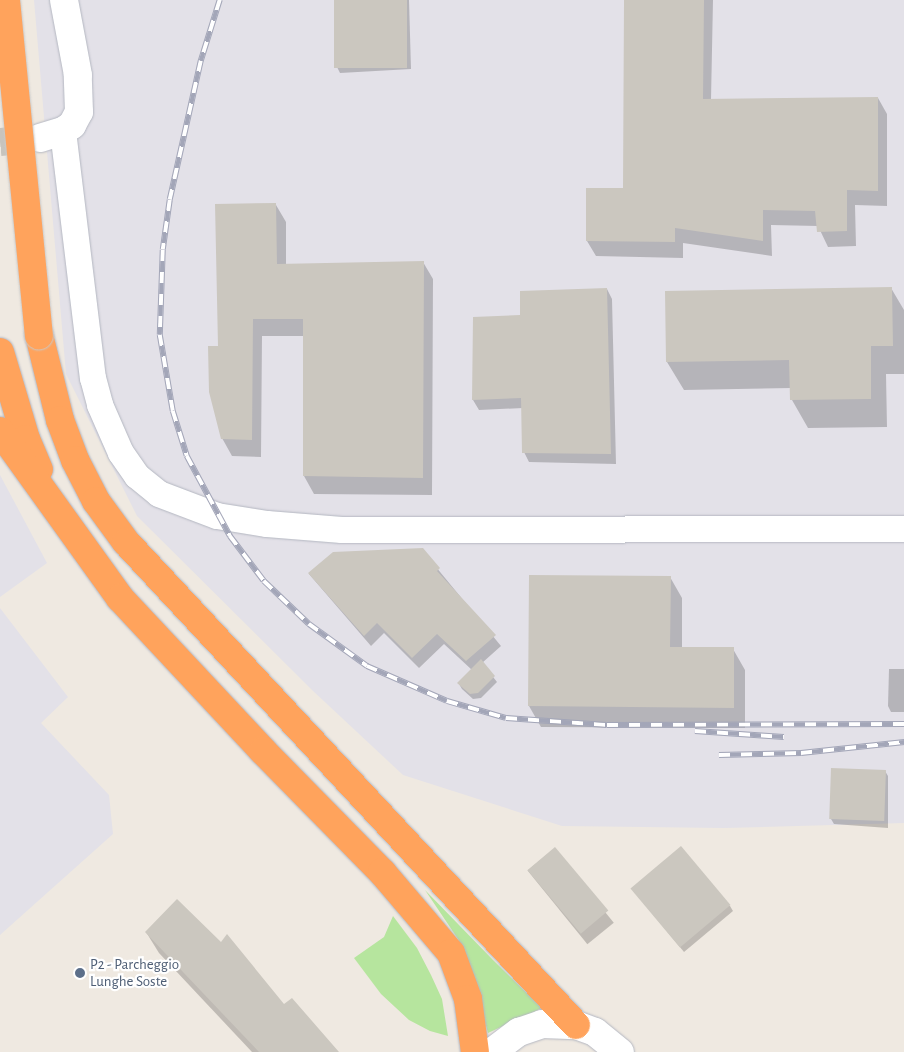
<!DOCTYPE html>
<html>
<head>
<meta charset="utf-8">
<style>
	body { margin:0 }
	#map { position:relative; width:904px; height:1052px; overflow:hidden; background:#efe9e1; font-family:"Alegreya Sans",sans-serif }
	div>[style] { position:absolute }
	.industrial>* { inset:0; background:#e3e1e8 }
	.green>* { inset:0; background:#b6e59e }
	.shadow>* { inset:0; background:#0003; transform-origin:0 0 }
	.building>* { inset:0; background:#cbc7bf; transform-origin:0 0 }
	.secondary-tunnel>* { height:28px; margin-top:-14px; transform-origin:0; background:repeating-linear-gradient(90deg,#c8c4bd 0 28px,transparent 0 42px) }
	.roads { filter:drop-shadow(0 0 1px #b4b7c1) drop-shadow(0 0 1px #b4b7c1) }
	.street>* { height:26px; margin:-13px; padding:0 13px; transform-origin:13px; border-radius:13px; background:#fff }
	.secondary>* { height:28px; margin:-14px; padding:0 14px; transform-origin:14px; border-radius:14px; background:#fff }
	.highway>* { height:28px; margin:-14px; padding:0 14px; transform-origin:14px; border-radius:14px; background:#ffa35c }
	.rail>* { height:5.5px; margin-top:-2.75px; transform-origin:0; background:repeating-linear-gradient(90deg,#fff 0 11px,#a3a6b8 0 22px); box-sizing:border-box; border-block:1px solid #a3a6b8 }
	.bridges { filter:drop-shadow(0 0 1px #c9c9c9) drop-shadow(0 0 1px #c9c9c9) }
	.highway-bridge>* { height:28px; margin:-14px; padding:0 14px; transform-origin:14px; border-radius:14px; background:#ffa35c }
	.dots>* { width:14px; height:14px; translate:-50% -50%; box-sizing:border-box; border:2px solid #fff; border-radius:50% }
	span { translate:-50% -50%; white-space:nowrap; text-align:center; line-height:1.15; -webkit-text-stroke:4.5px #fff; paint-order:stroke }
	.service-label { font-size:15px; color:#4e5e75 }
	.left { translate:0 -50%; text-align:left }
</style>
</head>
<body>
<div id="map">
	<div class="industrial">
		<div style="clip-path:polygon(34px 0,904px 0,904px 823px,724px 828px,562px 826px,403px 775px,312px 690px,137px 516px,66px 374px)"></div>
		<div style="clip-path:polygon(0 475px,47px 563px,0 597px)"></div>
		<div style="clip-path:polygon(0 608px,68px 697px,41px 723px,109px 795px,113px 834px,0 935px)"></div>
	</div>
	<div class="green">
		<div style="clip-path:polygon(425px 890px,493px 960px,542px 1008px,488px 1033px,470px 968px,458px 939px)"></div>
		<div style="clip-path:polygon(393px 916px,417px 948px,431px 975px,442px 999px,448px 1036px,430px 1031px,409px 1020px,381px 994px,354px 958px,384px 937px)"></div>
	</div>
	<div class="shadow">
		<div style="clip-path:polygon(335px 0,409px 0,411px 69px,340px 73px,337px 67px)"></div>
		<div style="clip-path:polygon(625px 0,713px 0,711px 100px,878px 98px,887px 114px,887px 206px,855px 205px,856px 246px,828px 247px,818px 226px,771px 225px,772px 256px,683px 243px,683px 258px,596px 256px,587px 241px,624px 189px)"></div>
		<div style="clip-path:polygon(276px 205px,286px 222px,286px 265px,423px 262px,433px 279px,432px 495px,314px 494px,304px 476px,305px 336px,262px 336px,261px 457px,232px 456px,222px 438px,219px 347px)"></div>
		<div style="clip-path:polygon(891px 288px,904px 310px,904px 374px,886px 374px,887px 427px,808px 428px,792px 400px,791px 388px,684px 390px,667px 362px,666px 292px)"></div>
		<div style="clip-path:polygon(607px 289px,612px 299px,616px 464px,529px 462px,524px 452px,523px 408px,479px 410px,473px 400px,474px 318px,521px 316px)"></div>
		<div style="clip-path:polygon(422px 550px,501px 646px,482px 663px,497px 682px,481px 698px,473px 699px,462px 689px,459px 684px,472px 670px,444px 644px,419px 668px,384px 633px,371px 646px,309px 574px)"></div>
		<div style="clip-path:polygon(530px 576px,670px 577px,682px 598px,682px 648px,733px 649px,745px 670px,745px 728px,541px 727px,529px 706px)"></div>
		<div style="clip-path:polygon(889px 669px,904px 669px,904px 712px,891px 712px,888px 706px)"></div>
		<div style="clip-path:polygon(885px 771px,888px 776px,888px 828px,834px 824px,831px 819px)"></div>
		<div style="left:554px;top:849px;width:95px;height:34px;rotate:51deg"></div>
		<div style="clip-path:polygon(632px 889px,730px 906px,733px 911px,684px 952px)"></div>
		<div style="clip-path:polygon(146px 932px,284px 1006px,337px 1052px,252px 1052px,159px 953px)"></div>
	</div>
	<div class="building">
		<div style="left:334px;top:0;width:73px;height:68px"></div>
		<div style="clip-path:polygon(624px 0,704px 0,703px 99px,878px 97px,878px 191px,847px 190px,847px 231px,817px 232px,815px 211px,763px 210px,763px 241px,675px 228px,675px 242px,586px 241px,586px 188px,623px 188px)"></div>
		<div style="clip-path:polygon(276px 203px,277px 264px,424px 261px,423px 478px,303px 476px,303px 319px,253px 319px,252px 440px,221px 439px,209px 392px,208px 346px,218px 346px,215px 204px)"></div>
		<div style="clip-path:polygon(892px 287px,893px 346px,871px 346px,871px 399px,790px 400px,789px 360px,666px 362px,665px 291px)"></div>
		<div style="clip-path:polygon(607px 288px,611px 454px,522px 453px,521px 398px,472px 400px,473px 317px,520px 315px,520px 291px)"></div>
		<div style="clip-path:polygon(423px 548px,440px 568px,437px 571px,496px 635px,466px 661px,437px 634px,412px 658px,377px 623px,364px 636px,308px 573px,333px 552px)"></div>
		<div style="clip-path:polygon(529px 575px,671px 576px,670px 647px,734px 647px,734px 708px,528px 706px)"></div>
		<div style="clip-path:polygon(481px 659px,495px 676px,478px 693px,470px 694px,457px 683px)"></div>
		<div style="left:831px;top:768px;width:55px;height:51px;rotate:2deg"></div>
		<div style="left:681px;top:846px;width:77px;height:66px;rotate:50deg"></div>
		<div style="left:555px;top:847px;width:83px;height:36px;rotate:50deg"></div>
		<div style="clip-path:polygon(177px 899px,221px 942px,227px 934px,284px 1004px,292px 998px,339px 1052px,259px 1052px,145px 932px)"></div>
	</div>
	<div class="secondary-tunnel">
		<div style="left:0;top:142px;width:40px;rotate:-5.7deg"></div>
	</div>
	<div class="roads">
		<div class="street">
			<div style="left:63px;top:131px;width:249px;rotate:83.1deg"></div>
			<div style="left:93px;top:378px;width:28px;rotate:75deg"></div>
			<div style="left:100px;top:405px;width:52px;rotate:66.4deg"></div>
			<div style="left:121px;top:453px;width:28px;rotate:55deg"></div>
			<div style="left:137px;top:476px;width:28px;rotate:39deg"></div>
			<div style="left:159px;top:494px;width:62px;rotate:20.8deg"></div>
			<div style="left:217px;top:516px;width:51px;rotate:9.1deg"></div>
			<div style="left:267px;top:524px;width:75px;rotate:4.6deg"></div>
			<div style="left:342px;top:530px;width:562px;rotate:-0.1deg"></div>
		</div>
		<div class="secondary">
			<div style="left:40px;top:138px;width:24px;rotate:-17deg"></div>
			<div style="left:63px;top:131px;width:11px;rotate:-34deg"></div>
			<div style="left:72px;top:125px;width:15px;rotate:-62deg"></div>
			<div style="left:79px;top:112px;width:37px;rotate:-92deg"></div>
			<div style="left:78px;top:75px;width:76px;rotate:-100.6deg"></div>
			<div style="left:492px;top:1052px;width:34px;rotate:-37deg"></div>
			<div style="left:519px;top:1032px;width:24px;rotate:-19deg"></div>
			<div style="left:542px;top:1024px;width:34px;rotate:2deg"></div>
			<div style="left:576px;top:1025px;width:20px;rotate:20deg"></div>
			<div style="left:595px;top:1032px;width:32px;rotate:39deg"></div>
		</div>
		<div class="highway">
			<div style="left:39px;top:335px;width:88px;rotate:76.1deg"></div>
			<div style="left:60px;top:420px;width:43px;rotate:69.4deg"></div>
			<div style="left:75px;top:460px;width:46px;rotate:62.9deg"></div>
			<div style="left:96px;top:501px;width:51px;rotate:53.8deg"></div>
			<div style="left:126px;top:542px;width:660px;rotate:47.03deg"></div>
			<div style="left:0;top:352px;width:91px;rotate:73.4deg"></div>
			<div style="left:26px;top:439px;width:33px;rotate:67deg"></div>
			<div style="left:0;top:431px;width:206px;rotate:54.3deg"></div>
			<div style="left:120px;top:598px;width:209px;rotate:46.9deg"></div>
			<div style="left:263px;top:751px;width:170px;rotate:45.5deg"></div>
			<div style="left:382px;top:872px;width:106px;rotate:49.6deg"></div>
			<div style="left:451px;top:953px;width:49px;rotate:69.7deg"></div>
			<div style="left:468px;top:999px;width:53px;rotate:82.5deg"></div>
		</div>
	</div>
	<div class="rail">
		<div style="left:220px;top:0;width:64px;rotate:107.3deg"></div>
		<div style="left:201px;top:61px;width:142px;rotate:102.6deg"></div>
		<div style="left:170px;top:200px;width:50px;rotate:98deg"></div>
		<div style="left:163px;top:250px;width:85px;rotate:92deg"></div>
		<div style="left:160px;top:335px;width:77px;rotate:80.3deg"></div>
		<div style="left:173px;top:411px;width:47px;rotate:72.7deg"></div>
		<div style="left:187px;top:456px;width:91px;rotate:61.7deg"></div>
		<div style="left:230px;top:536px;width:56px;rotate:52.9deg"></div>
		<div style="left:264px;top:581px;width:62px;rotate:43.7deg"></div>
		<div style="left:309px;top:624px;width:72px;rotate:35.9deg"></div>
		<div style="left:367px;top:666px;width:87px;rotate:23.6deg"></div>
		<div style="left:447px;top:701px;width:61px;rotate:16.1deg"></div>
		<div style="left:506px;top:718px;width:101px;rotate:4deg"></div>
		<div style="left:607px;top:725px;width:297px;rotate:-0.2deg"></div>
		<div style="left:695px;top:731px;width:89px;rotate:3.9deg"></div>
		<div style="left:719px;top:755px;width:82px;rotate:-1.4deg"></div>
		<div style="left:801px;top:753px;width:104px;rotate:-6.1deg"></div>
	</div>
	<div class="bridges">
		<div class="highway-bridge">
			<div style="left:6px;top:0;width:337px;rotate:84.4deg"></div>
		</div>
	</div>
	<div class="dots">
		<div style="left:80px;top:973px;background:#5c6f8a"></div>
	</div>
	<div class="service-label">
		<span class="left" style="left:90px;top:973px">P2 - Parcheggio<br>Lunghe Soste</span>
	</div>
</div>
</body>
</html>
